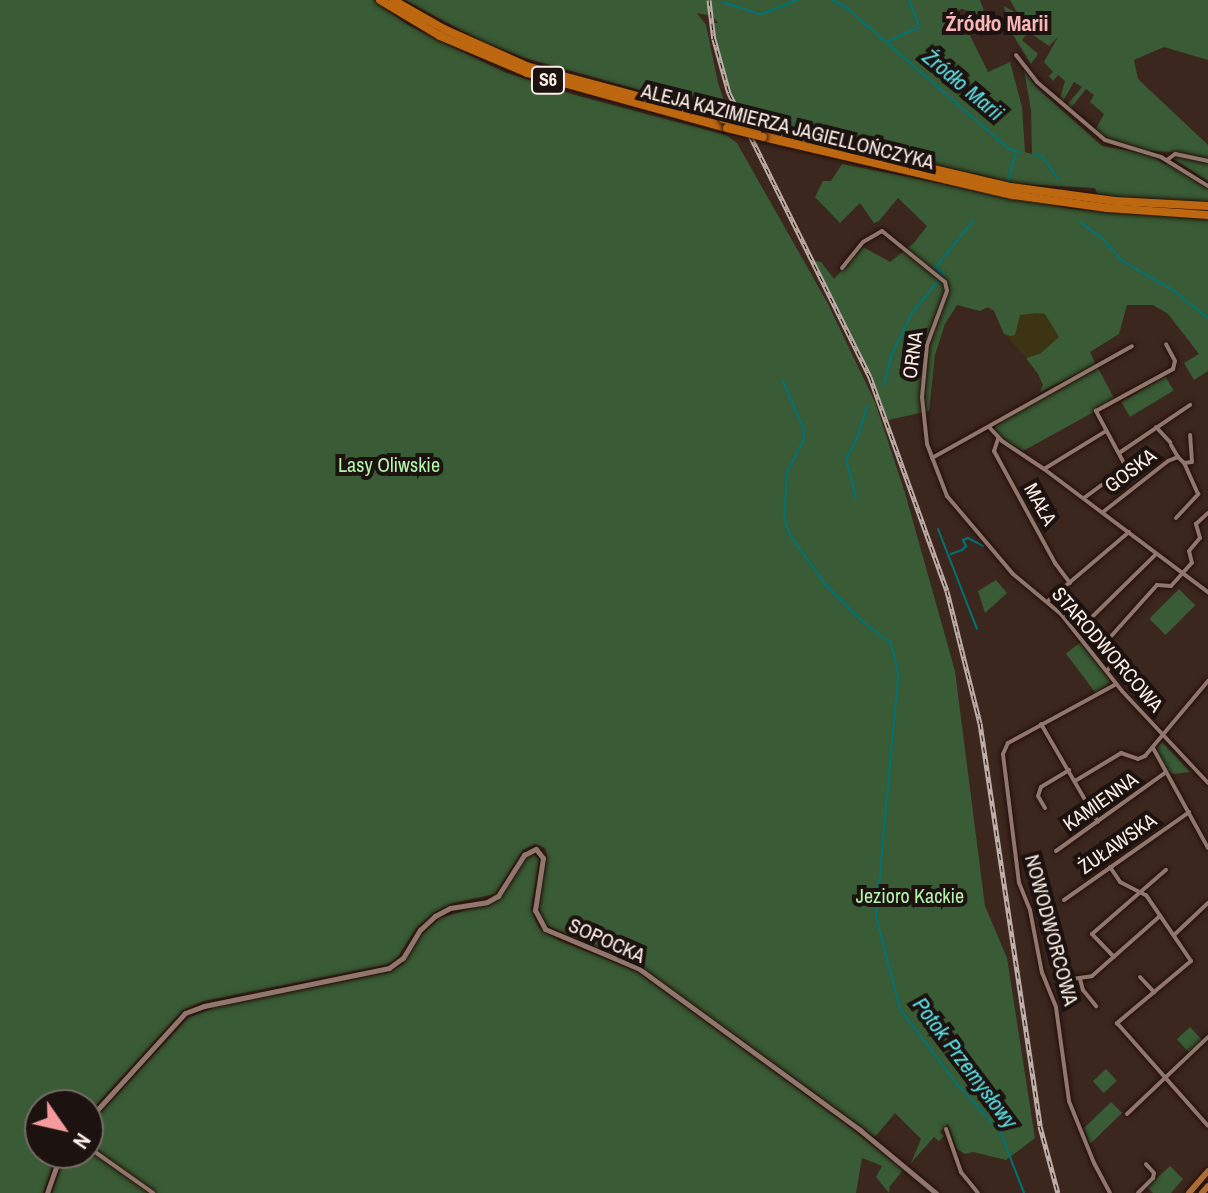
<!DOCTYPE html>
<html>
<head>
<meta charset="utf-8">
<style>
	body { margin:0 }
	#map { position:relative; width:1208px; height:1193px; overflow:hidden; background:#3c271e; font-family:"Archivo Narrow",sans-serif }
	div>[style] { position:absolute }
	.green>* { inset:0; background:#395b35; transform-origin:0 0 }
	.sand>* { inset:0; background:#3c3413 }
	.stream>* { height:2px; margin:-1px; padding:0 1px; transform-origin:1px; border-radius:1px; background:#007377 }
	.roads { filter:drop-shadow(0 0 2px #220f08) drop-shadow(0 0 2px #220f08) }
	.minor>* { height:4px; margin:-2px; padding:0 2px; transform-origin:2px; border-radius:2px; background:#90766c }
	.secondary>* { height:5px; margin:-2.5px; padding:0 2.5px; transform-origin:2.5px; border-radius:2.5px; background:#90766c }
	.primary>* { height:6px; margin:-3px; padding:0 3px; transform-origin:3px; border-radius:3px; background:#ac6d35 }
	.motorway>* { height:8px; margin:-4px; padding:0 4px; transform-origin:4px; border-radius:4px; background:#be6711 }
	.rail>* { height:5px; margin-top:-2.5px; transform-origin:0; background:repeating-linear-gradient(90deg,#1c120f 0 6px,#bfaea7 0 12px); box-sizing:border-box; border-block:2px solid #bfaea7 }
	.bridges { filter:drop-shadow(0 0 2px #220f08) drop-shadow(0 0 2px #220f08) }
	.motorway-bridge>* { height:8px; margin:-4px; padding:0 4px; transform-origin:4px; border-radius:4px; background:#be6711 }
	span { translate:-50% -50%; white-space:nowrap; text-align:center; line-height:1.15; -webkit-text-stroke:8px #1c120f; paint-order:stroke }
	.shield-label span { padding:2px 6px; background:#1c120f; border:2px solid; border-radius:6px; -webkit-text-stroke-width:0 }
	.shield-label { font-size:18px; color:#fcede7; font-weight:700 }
	.street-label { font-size:20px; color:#fcede7 }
	.park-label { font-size:20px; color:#b4f4ac }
	.neighbourhood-label { font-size:22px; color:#fbb7b7; font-weight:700 }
	.water-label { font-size:22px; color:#59e0e6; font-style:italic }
	.north { position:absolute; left:24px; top:1089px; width:80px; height:80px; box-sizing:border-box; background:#1c120f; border:2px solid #766a65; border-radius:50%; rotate:124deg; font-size:22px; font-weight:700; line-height:32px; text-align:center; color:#fcede7 }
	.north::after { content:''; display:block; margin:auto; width:28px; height:36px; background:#f59b9d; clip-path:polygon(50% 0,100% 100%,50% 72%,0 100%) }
</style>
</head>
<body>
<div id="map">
	<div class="green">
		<div style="clip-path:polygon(0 0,373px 0,408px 25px,504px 72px,575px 95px,726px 135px,737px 143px,827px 302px,875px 402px,905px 493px,955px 671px,985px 906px,1007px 958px,1035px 1138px,1006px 1160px,973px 1152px,965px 1154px,957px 1149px,948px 1124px,940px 1132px,944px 1136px,939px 1141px,934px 1137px,911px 1163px,921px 1139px,895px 1113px,875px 1137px,640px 966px,548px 926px,540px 914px,539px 904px,547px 855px,545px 848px,535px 844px,523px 850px,495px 894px,453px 903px,435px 912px,416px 928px,398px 957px,389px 964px,204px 1001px,183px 1010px,88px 1114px,88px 1105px,40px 1105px,40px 1153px,57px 1153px,43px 1193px,0 1193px)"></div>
		<div style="clip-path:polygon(405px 0,980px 0,986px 17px,962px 9px,945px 15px,961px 17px,988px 72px,1010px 62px,1022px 107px,1025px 152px,1032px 154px,1031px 110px,1024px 70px,1037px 88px,1102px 146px,1148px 154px,1166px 165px,1168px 163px,1208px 189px,1208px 203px,1098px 196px,1095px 188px,1018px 184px,741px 120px,718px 54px,713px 23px,718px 23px,712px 16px,697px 13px,706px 25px,718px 83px,729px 115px,525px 58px,483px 42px)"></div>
		<div style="clip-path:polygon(1010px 0,1208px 0,1208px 60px,1164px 47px,1134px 60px,1138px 79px,1208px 145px,1208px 181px,1172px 158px,1176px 152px,1149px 151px,1110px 141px,1096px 129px,1104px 114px,1090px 102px,1094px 95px,1086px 89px,1071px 108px,1067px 105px,1082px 87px,1074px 82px,1063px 101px,1060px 98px,1065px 81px,1058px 75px,1053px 81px,1049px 76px,1053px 72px,1044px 62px,1058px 37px,1049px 46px,1030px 33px,1029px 23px,1020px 21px,1010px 26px,1019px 34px,1024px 30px,1027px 34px,1022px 40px,1038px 54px,1031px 64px,1008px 27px,1004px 6px,1018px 14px)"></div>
		<div style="clip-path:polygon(842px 164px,1072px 209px,1208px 219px,1208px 371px,1194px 380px,1184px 363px,1199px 354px,1168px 314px,1153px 305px,1127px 305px,1119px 334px,1090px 352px,1096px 365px,1040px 392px,1043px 385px,1038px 374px,1026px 358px,1041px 353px,1015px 335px,1013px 337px,1004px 334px,994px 311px,988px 307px,980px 311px,957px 305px,945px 324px,935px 355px,929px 411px,888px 420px,865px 363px,814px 261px,821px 262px,834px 279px,863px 247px,890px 262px,914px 243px,927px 226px,898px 198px,879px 221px,874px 223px,860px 203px,840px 223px,815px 197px,823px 181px,831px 181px)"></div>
		<div style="clip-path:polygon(1098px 368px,1114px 398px,1092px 413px,1023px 451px,998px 435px,994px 428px,1004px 420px)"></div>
		<div style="left:1165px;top:376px;width:17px;height:51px;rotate:59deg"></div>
		<div style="clip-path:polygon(996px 580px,1007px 593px,985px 613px,978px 591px)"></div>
		<div style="left:1179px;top:589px;width:23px;height:42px;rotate:45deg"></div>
		<div style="left:1081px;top:642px;width:50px;height:19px;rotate:53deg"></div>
		<div style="clip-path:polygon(1162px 742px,1190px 772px,1173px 774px,1166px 769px,1156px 748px)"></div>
		<div style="clip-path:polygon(533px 853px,539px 859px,531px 910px,539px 928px,558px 940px,636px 971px,847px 1125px,903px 1170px,890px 1186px,889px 1193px,876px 1177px,882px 1166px,862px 1158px,856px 1193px,52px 1193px,66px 1153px,88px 1153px,88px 1126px,188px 1018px,215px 1007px,390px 972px,403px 964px,419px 937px,440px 918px,497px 901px,527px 857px)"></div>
		<div style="left:1190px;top:1027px;width:19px;height:18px;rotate:47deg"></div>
		<div style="left:1106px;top:1069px;width:16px;height:18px;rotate:47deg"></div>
		<div style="clip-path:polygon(1111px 1102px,1122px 1113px,1090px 1144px,1084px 1128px)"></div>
		<div style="clip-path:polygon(1170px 1166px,1183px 1179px,1171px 1193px,1153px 1193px,1147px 1187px)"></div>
	</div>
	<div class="sand">
		<div style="clip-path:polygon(1036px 313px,1045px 314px,1059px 337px,1041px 353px,1026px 358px,1008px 337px,1015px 335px,1020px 315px)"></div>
	</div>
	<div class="stream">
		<div style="left:832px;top:0;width:16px;rotate:27deg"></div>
		<div style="left:846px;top:7px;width:51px;rotate:41.8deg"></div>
		<div style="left:909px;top:0;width:26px;rotate:69deg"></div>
		<div style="left:723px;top:2px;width:40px;rotate:18deg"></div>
		<div style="left:761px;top:14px;width:39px;rotate:-21deg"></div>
		<div style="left:888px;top:41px;width:34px;rotate:-24deg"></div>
		<div style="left:886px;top:42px;width:162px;rotate:41deg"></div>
		<div style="left:1008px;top:148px;width:13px;rotate:23deg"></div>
		<div style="left:1034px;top:155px;width:8px;rotate:7deg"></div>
		<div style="left:1042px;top:156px;width:28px;rotate:55deg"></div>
		<div style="left:1008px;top:181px;width:27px;rotate:-75deg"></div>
		<div style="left:1080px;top:222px;width:27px;rotate:36deg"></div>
		<div style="left:1102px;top:238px;width:30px;rotate:49deg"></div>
		<div style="left:1122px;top:261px;width:59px;rotate:29.6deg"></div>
		<div style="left:1173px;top:290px;width:45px;rotate:38.7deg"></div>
		<div style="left:944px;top:275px;width:11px;rotate:-135deg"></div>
		<div style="left:936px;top:267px;width:4px;rotate:-56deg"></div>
		<div style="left:938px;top:264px;width:55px;rotate:-50.9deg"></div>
		<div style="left:783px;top:381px;width:50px;rotate:66.5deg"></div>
		<div style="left:803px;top:427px;width:12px;rotate:85deg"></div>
		<div style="left:804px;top:439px;width:38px;rotate:117deg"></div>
		<div style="left:787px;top:473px;width:45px;rotate:93.8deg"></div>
		<div style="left:784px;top:518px;width:18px;rotate:71deg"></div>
		<div style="left:790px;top:535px;width:60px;rotate:54.5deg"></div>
		<div style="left:825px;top:584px;width:54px;rotate:45deg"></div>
		<div style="left:863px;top:622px;width:34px;rotate:37deg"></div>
		<div style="left:890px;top:642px;width:22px;rotate:74deg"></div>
		<div style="left:884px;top:385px;width:32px;rotate:-76deg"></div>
		<div style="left:892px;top:354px;width:46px;rotate:-64deg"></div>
		<div style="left:912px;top:313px;width:43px;rotate:-50.7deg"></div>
		<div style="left:856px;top:498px;width:40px;rotate:-104.4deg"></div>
		<div style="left:846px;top:459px;width:26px;rotate:-62deg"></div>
		<div style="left:858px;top:436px;width:31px;rotate:-73deg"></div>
		<div style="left:938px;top:529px;width:107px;rotate:68.7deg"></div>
		<div style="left:951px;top:554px;width:12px;rotate:-20deg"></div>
		<div style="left:962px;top:550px;width:6px;rotate:-45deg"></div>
		<div style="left:966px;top:546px;width:7px;rotate:-117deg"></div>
		<div style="left:963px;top:540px;width:5px;rotate:-22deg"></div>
		<div style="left:968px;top:538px;width:17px;rotate:28deg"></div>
		<div style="left:896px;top:665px;width:11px;rotate:80deg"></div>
		<div style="left:898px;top:676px;width:241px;rotate:95.2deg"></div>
		<div style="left:876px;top:916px;width:96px;rotate:75.5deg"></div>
		<div style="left:900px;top:1009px;width:93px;rotate:52.9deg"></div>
		<div style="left:956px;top:1083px;width:65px;rotate:47.5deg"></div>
		<div style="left:1000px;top:1131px;width:66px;rotate:68.8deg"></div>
	</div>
	<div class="roads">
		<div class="minor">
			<div style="left:1016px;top:55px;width:34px;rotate:52deg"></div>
			<div style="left:1037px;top:82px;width:89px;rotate:40.5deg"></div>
			<div style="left:1105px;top:140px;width:59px;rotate:16.9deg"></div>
			<div style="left:1161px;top:157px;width:55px;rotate:31.7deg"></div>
			<div style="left:1167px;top:160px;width:10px;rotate:-37deg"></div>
			<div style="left:1175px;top:154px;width:34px;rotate:12deg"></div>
			<div style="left:842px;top:268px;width:33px;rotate:-51deg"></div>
			<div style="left:863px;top:242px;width:22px;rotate:-30deg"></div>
			<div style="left:882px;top:231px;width:81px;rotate:39deg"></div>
			<div style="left:945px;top:282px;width:9px;rotate:77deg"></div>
			<div style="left:947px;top:291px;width:58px;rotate:110.3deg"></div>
			<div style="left:927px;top:345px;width:52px;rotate:95.5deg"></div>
			<div style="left:922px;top:397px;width:47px;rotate:83.9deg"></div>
			<div style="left:927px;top:444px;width:56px;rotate:69deg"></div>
			<div style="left:947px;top:496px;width:102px;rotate:49.8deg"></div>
			<div style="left:1013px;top:574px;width:62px;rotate:39.8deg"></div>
			<div style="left:1061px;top:614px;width:98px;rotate:51.6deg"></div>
			<div style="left:1122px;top:691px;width:126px;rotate:46.9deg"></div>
			<div style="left:989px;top:427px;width:19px;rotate:47deg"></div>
			<div style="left:1002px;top:441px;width:50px;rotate:33.7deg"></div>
			<div style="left:1044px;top:469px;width:205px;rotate:36.9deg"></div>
			<div style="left:1156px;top:427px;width:21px;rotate:47deg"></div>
			<div style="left:998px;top:439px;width:13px;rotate:108deg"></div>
			<div style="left:994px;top:451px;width:128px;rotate:61.4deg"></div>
			<div style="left:1055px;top:563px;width:25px;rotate:53deg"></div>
			<div style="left:1171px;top:445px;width:14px;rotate:60deg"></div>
			<div style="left:1119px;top:453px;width:86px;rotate:-34.1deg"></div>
			<div style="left:932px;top:458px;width:229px;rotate:-29.2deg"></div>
			<div style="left:1044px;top:469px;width:73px;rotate:-31.5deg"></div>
			<div style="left:1084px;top:498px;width:52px;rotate:-36.4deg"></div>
			<div style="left:1126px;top:467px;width:64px;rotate:-118.2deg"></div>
			<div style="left:1096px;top:411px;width:88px;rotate:-28.6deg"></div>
			<div style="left:1173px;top:369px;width:8px;rotate:-76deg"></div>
			<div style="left:1175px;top:361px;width:19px;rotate:-118deg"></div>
			<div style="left:1103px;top:512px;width:83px;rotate:-38.1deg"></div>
			<div style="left:1168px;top:461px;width:11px;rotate:-22deg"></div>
			<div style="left:1178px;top:457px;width:8px;rotate:45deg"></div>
			<div style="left:1184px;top:463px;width:8px;rotate:-7deg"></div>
			<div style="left:1192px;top:462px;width:27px;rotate:-94deg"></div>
			<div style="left:1176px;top:518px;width:33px;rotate:-47deg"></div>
			<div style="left:1198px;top:494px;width:34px;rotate:-114deg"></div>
			<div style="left:1049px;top:600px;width:105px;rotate:-40.4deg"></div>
			<div style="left:1093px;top:616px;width:88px;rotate:-44.5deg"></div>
			<div style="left:1107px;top:671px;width:9px;rotate:-54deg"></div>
			<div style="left:1112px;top:664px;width:14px;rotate:-124deg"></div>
			<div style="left:1104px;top:652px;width:9px;rotate:-84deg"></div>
			<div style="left:1105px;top:643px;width:78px;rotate:-48.1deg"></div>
			<div style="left:1157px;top:585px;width:14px;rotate:4deg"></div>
			<div style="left:1171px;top:586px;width:31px;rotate:-48deg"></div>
			<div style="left:1192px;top:563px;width:12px;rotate:-104deg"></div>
			<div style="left:1189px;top:551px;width:17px;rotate:-50deg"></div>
			<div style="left:1200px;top:538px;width:15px;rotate:-106deg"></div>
			<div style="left:1196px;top:524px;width:16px;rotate:-43deg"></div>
			<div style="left:1041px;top:724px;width:113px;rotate:59.8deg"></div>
			<div style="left:1153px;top:748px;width:114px;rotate:61.2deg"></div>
			<div style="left:1075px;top:781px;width:54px;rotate:-31.3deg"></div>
			<div style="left:1121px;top:753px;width:18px;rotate:19deg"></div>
			<div style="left:1138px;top:759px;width:8px;rotate:-23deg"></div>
			<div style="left:1145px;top:756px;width:98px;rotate:-50deg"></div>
			<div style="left:1045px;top:808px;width:14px;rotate:-120deg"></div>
			<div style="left:1038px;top:796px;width:9px;rotate:-72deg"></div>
			<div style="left:1041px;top:787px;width:33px;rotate:-31deg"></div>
			<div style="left:1056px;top:851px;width:134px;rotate:-35.6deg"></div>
			<div style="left:1110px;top:867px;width:18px;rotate:56deg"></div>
			<div style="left:1120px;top:882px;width:29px;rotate:27deg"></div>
			<div style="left:1146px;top:895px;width:80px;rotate:55.7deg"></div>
			<div style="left:1191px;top:961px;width:97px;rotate:140deg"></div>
			<div style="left:1117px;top:1023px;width:137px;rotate:48.5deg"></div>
			<div style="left:1064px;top:900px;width:153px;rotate:-35.1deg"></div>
			<div style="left:1174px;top:935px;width:47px;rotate:-43.3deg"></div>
			<div style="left:1059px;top:954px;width:27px;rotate:77deg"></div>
			<div style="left:1065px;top:980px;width:27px;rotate:-8deg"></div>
			<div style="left:1092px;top:976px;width:91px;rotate:-41.4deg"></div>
			<div style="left:1114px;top:957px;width:32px;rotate:-134deg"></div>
			<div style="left:1092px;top:934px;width:98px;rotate:-40.9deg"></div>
			<div style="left:1140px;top:977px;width:21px;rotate:47deg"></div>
			<div style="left:1080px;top:979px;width:11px;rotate:75deg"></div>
			<div style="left:1083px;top:990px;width:21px;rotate:51deg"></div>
			<div style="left:1127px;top:1114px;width:112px;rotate:-43.5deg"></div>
			<div style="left:946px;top:1129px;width:46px;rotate:70.8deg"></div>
			<div style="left:961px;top:1172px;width:27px;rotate:51deg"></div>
			<div style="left:88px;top:1147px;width:80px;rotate:35.3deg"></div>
			<div style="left:1110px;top:1193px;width:34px;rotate:-118deg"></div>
			<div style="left:1094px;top:1163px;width:67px;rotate:-112deg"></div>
			<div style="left:1069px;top:1101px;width:95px;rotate:-97.9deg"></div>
			<div style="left:1056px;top:1007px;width:37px;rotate:-112deg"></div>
			<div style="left:1042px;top:973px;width:64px;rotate:-100.8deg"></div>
			<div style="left:1030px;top:910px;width:29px;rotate:-112deg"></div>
			<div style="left:1019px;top:883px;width:130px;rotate:-97.1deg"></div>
			<div style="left:1003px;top:754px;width:12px;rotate:-66deg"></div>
			<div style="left:1008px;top:743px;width:123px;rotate:-28.6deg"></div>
			<div style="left:1138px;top:1193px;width:21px;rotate:-45deg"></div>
			<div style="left:1153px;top:1178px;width:5px;rotate:-79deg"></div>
			<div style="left:1154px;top:1173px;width:12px;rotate:-132deg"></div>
		</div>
		<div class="secondary">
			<div style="left:88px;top:1120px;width:144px;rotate:-47.8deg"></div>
			<div style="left:185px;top:1013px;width:20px;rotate:-20deg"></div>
			<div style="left:204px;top:1006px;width:189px;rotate:-11.6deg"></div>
			<div style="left:389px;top:968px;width:17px;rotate:-36deg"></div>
			<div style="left:403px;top:958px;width:33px;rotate:-59deg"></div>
			<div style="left:420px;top:930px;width:21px;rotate:-43deg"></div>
			<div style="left:435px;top:916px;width:17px;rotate:-28deg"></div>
			<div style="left:450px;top:908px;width:37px;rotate:-9deg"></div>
			<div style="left:487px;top:902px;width:13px;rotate:-29deg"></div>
			<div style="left:498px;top:896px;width:49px;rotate:-57.6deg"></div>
			<div style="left:524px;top:855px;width:13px;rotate:-27deg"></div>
			<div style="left:536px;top:849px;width:11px;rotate:52deg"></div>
			<div style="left:543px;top:858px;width:53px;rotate:98.7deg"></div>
			<div style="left:535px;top:910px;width:21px;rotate:62deg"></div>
			<div style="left:545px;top:929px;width:101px;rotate:22.8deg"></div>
			<div style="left:638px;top:968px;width:275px;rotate:36.1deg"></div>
			<div style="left:860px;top:1130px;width:99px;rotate:39.7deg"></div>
			<div style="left:47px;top:1193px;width:42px;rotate:-70.7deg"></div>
		</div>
		<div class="primary">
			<div style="left:1189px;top:1193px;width:29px;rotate:-49deg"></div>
			<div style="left:1202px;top:1193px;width:9px;rotate:-49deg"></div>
		</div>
		<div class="motorway">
			<div style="left:380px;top:0;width:70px;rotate:31deg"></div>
			<div style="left:440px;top:36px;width:95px;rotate:23deg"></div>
			<div style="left:527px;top:73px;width:207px;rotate:15.4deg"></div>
			<div style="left:393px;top:0;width:59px;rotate:29.6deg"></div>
			<div style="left:444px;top:29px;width:93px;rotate:24.1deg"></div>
			<div style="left:529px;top:67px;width:201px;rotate:15deg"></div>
			<div style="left:759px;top:128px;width:259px;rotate:13.2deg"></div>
			<div style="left:1011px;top:187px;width:105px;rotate:7.7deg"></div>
			<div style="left:1115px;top:201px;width:93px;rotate:3.1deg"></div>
			<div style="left:763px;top:137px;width:257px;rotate:13.1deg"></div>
			<div style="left:1013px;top:195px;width:95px;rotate:7.9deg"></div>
			<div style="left:1107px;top:208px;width:101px;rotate:4deg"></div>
		</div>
	</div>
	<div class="rail">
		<div style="left:709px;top:0;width:39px;rotate:83deg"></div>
		<div style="left:714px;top:39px;width:56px;rotate:74.5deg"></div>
		<div style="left:729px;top:93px;width:317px;rotate:63.6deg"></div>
		<div style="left:870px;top:377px;width:227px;rotate:70.2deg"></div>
		<div style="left:947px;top:591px;width:136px;rotate:76deg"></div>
		<div style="left:980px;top:723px;width:407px;rotate:81.5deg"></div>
		<div style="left:1040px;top:1126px;width:69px;rotate:75deg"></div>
	</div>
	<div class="bridges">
		<div class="motorway-bridge">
			<div style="left:723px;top:119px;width:37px;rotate:14deg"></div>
			<div style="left:727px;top:128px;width:37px;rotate:14deg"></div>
		</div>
	</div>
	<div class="shield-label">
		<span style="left:548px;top:80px">S6</span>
	</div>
	<div class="street-label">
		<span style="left:788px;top:126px;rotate:14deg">ALEJA KAZIMIERZA JAGIELLOŃCZYKA</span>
		<span style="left:912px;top:355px;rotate:-82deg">ORNA</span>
		<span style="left:1130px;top:470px;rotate:-37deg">GOSKA</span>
		<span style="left:1041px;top:504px;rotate:61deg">MAŁA</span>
		<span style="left:1108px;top:649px;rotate:49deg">STARODWORCOWA</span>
		<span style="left:1100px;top:801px;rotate:-35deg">KAMIENNA</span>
		<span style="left:1117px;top:843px;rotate:-35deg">ŻUŁAWSKA</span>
		<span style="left:1052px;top:930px;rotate:75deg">NOWODWORCOWA</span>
		<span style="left:607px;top:940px;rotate:24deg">SOPOCKA</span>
	</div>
	<div class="park-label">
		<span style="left:389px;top:464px">Lasy Oliwskie</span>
		<span style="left:910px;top:895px">Jezioro Kackie</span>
	</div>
	<div class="neighbourhood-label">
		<span style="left:997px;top:24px">Źródło Marii</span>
	</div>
	<div class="water-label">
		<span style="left:963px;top:85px;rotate:40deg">Źródło Marii</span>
		<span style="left:965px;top:1063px;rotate:53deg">Potok Przemysłowy</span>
	</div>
	<div class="north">N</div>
</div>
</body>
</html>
